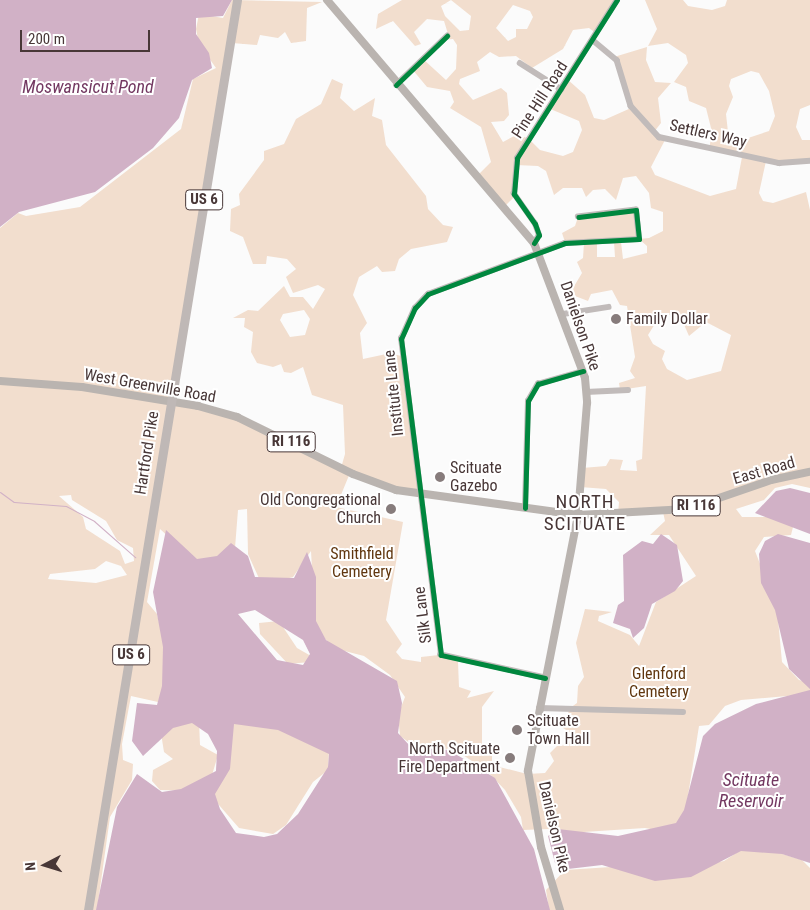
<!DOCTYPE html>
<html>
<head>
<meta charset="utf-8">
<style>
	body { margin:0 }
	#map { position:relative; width:810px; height:910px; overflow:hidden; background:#fbfbfb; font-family:"Roboto Condensed",sans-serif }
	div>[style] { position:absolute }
	.green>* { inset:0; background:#f2dece }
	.water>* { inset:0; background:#d1b1c6 }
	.stream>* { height:1px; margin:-0.5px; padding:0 0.5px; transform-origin:0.5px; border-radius:0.5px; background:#d1b1c6 }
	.minor>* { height:5.5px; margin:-2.75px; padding:0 2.75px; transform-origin:2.75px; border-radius:2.75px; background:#c1bbba }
	.major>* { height:8px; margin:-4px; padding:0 4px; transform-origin:4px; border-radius:4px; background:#bab4b0 }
	.highway>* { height:9px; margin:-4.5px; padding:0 4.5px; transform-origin:4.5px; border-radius:4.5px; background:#bfb8b6 }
	.cycleway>* { height:5px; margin:-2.5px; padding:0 2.5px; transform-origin:2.5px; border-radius:2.5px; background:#00873e }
	.dots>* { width:14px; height:14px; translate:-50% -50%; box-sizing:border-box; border:2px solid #fff; border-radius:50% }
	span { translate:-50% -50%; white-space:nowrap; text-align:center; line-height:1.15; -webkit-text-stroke:4px #fff; paint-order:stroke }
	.shield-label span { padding:1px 4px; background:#fff; border:1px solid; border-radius:4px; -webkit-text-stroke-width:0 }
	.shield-label { font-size:15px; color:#483737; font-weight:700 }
	.street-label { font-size:16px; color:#483737 }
	.poi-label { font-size:16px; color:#483737 }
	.left { translate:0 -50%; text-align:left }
	.right { translate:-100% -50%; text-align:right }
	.park-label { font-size:16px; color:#60360e }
	.water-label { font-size:18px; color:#733861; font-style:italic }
	.quarter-label { font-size:19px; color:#483737; letter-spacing:1px }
	.north { position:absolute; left:20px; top:840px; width:50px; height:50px; -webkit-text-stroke:4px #fff; paint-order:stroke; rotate:265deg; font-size:14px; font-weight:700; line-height:20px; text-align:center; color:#483737 }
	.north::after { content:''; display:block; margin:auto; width:18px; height:22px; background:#483737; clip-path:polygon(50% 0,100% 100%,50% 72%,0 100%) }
	.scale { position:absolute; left:20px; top:30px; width:130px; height:22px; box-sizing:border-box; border:2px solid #483737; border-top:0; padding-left:6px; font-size:15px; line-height:18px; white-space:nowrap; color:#483737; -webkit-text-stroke:4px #fff; paint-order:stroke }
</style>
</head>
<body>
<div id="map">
	<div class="green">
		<div style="clip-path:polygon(evenodd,232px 0,322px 2px,307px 8px,306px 41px,291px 43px,285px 32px,278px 38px,260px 35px,257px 45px,232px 43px,172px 400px,218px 411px,341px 468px,345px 454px,343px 405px,312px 395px,303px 367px,291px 373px,284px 372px,281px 364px,273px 367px,257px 363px,251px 352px,253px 332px,244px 327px,245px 318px,233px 318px,248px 310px,258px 311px,284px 286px,290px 297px,303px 297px,313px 309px,325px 289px,318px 285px,293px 293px,286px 277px,296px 269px,287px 259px,267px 256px,266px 264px,253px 264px,243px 237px,230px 231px,231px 209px,240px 205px,239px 194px,264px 160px,264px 151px,284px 144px,296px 119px,321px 104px,332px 79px,343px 84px,340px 98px,354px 111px,375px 98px,372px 116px,382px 120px,386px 145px,426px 196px,428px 209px,443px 225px,453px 227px,447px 242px,411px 249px,399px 259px,395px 271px,382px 272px,377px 266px,359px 277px,353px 295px,367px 323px,360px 333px,363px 359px,391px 353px,404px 357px,420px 495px,350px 473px,336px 507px,403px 522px,386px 620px,402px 644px,396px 652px,402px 659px,421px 662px,421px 657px,439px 655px,458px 662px,459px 687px,471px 691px,467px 698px,494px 691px,482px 707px,482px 745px,492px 748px,492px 765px,527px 774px,545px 773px,554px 761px,550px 753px,557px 746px,569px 745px,571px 733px,563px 728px,570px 708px,577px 703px,578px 686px,584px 677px,576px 643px,585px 609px,612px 612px,599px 616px,598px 621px,630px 635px,639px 646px,656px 602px,696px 576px,669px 535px,650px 535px,665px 521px,663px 512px,618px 514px,619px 502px,606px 489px,580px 487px,582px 468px,606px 466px,610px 459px,623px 460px,620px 470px,637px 471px,636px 461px,642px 459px,646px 386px,620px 390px,619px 383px,635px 378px,630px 371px,635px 357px,627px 306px,620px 305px,612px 290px,591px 294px,588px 301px,575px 296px,573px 288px,582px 273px,577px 262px,583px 258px,584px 243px,565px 242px,562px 233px,575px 226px,578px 217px,635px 210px,639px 239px,649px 238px,663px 231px,663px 212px,651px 208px,649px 193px,636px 176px,623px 178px,616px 200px,605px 189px,593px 190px,586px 197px,582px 188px,563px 188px,554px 195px,546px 171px,538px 166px,516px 165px,514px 197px,505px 206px,479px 174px,491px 162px,481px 127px,450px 108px,454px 102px,450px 91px,427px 87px,412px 69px,423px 59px,446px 80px,456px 69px,457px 45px,453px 39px,444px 40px,448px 34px,444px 21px,427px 19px,414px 32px,421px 44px,415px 46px,393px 21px,376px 29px,378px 14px,402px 0,617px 0,597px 34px,589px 28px,573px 30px,563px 49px,532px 68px,516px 56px,499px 57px,490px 52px,477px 62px,480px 71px,460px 79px,459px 84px,473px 100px,501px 88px,507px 93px,509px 115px,504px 121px,491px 122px,503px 142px,516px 135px,528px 138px,540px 150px,563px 156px,573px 152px,582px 130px,579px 121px,548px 108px,567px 79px,585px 95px,594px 118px,604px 120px,631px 108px,614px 57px,647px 47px,646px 60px,655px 82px,671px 83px,658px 98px,661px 123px,654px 132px,665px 140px,651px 167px,655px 175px,710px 196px,736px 189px,742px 157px,709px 150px,712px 132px,706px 108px,689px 101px,686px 87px,674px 82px,688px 63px,686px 55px,668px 43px,648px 46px,657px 29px,645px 0,683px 0,688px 6px,712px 10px,725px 6px,727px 0,810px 0,810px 105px,800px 109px,796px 127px,802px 140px,810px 140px,810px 161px,766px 161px,759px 193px,763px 201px,773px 203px,806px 192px,810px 210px,810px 488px,792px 484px,775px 488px,764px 500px,736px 509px,742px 517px,775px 517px,793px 527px,791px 535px,764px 537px,755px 551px,777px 608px,782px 662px,799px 680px,810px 683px,810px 694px,741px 700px,725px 706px,709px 725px,699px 726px,684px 821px,667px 832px,645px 828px,553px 834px,548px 829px,523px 830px,521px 817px,505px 790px,486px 770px,455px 750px,414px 746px,400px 736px,398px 715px,405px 697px,390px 675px,364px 656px,337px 649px,325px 639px,315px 621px,311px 551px,293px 577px,262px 585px,248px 554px,247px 509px,238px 510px,235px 548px,206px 571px,160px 529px,147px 602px,157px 614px,170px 668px,158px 702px,131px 696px,122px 744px,123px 760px,133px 764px,132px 780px,110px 817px,97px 910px,0 910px,0 228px,18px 213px,26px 216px,80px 207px,181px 129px,193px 79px,216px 68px,199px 44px,196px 29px,199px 14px,223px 18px,232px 0,451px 0,471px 16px,469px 30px,460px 31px,445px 16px,441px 6px,451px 0,232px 0,513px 5px,530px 11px,533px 17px,527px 29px,516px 29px,516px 37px,508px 41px,496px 28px,513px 5px,232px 0,751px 71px,759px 73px,769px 91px,775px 116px,769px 131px,739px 141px,728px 132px,726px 114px,733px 97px,729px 86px,731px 79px,751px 71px,232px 0,639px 239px,647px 246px,647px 253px,623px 259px,621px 242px,639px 239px,232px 0,597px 242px,614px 242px,615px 257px,597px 257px,597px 242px,232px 0,304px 310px,310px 319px,305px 335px,290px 337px,280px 320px,283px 314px,304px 310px,232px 0,668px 314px,682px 320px,689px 336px,706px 322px,731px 335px,721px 371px,687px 380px,667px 369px,662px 359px,665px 351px,653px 344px,648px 335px,658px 319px,668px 314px,232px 0,71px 495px,72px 500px,106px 521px,117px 540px,133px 548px,134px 561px,125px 564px,120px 551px,86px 529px,83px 517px,59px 496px,71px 495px,232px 0,106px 561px,121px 566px,127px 575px,96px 583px,48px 579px,50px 574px,95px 569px,106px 561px)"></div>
		<div style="clip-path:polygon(279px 621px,297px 648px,311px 656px,310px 662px,288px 664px,260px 634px,259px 623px)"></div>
		<div style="clip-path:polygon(199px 720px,200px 745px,218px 755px,212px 775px,198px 791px,160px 790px,152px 781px,153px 770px,173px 759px,164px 752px,159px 721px)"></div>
		<div style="clip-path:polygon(224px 720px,282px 726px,329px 751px,328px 770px,313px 782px,286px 825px,273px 834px,239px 828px,212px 797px)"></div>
		<div style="clip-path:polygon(744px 848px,763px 848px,802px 860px,810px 868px,810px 910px,549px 910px,546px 890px,565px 870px,626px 866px,645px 876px,724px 861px)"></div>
	</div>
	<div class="water">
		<div style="clip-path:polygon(0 0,232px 0,223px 16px,196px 18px,196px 34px,209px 53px,212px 68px,192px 80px,179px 118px,153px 148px,95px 192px,19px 212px,0 227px)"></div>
		<div style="clip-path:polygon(790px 488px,810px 493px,810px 534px,755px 513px,776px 491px)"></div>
		<div style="clip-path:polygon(evenodd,166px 530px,197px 559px,217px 556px,231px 543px,248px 556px,255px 577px,294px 578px,307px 552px,316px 577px,316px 621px,326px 640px,397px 681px,402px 703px,398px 733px,410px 746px,449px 750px,495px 778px,534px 849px,550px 910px,96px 910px,117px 807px,137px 774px,162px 792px,181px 789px,216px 771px,217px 751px,208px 734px,192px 723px,173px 728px,143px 756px,132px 741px,137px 703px,157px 705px,162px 686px,163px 647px,153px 592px,166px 530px,255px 610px,303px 640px,310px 654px,303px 665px,277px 660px,238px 614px,255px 610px,166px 530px,234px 724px,278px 730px,329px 754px,328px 767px,298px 814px,277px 834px,264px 837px,236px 833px,220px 809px,215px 794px,230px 769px,234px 724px)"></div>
		<div style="clip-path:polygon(661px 534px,677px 545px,683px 581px,675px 591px,652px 604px,644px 628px,633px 638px,630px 629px,613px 623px,618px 605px,624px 601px,623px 555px,642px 541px,653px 544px)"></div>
		<div style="clip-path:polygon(778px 534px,810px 543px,810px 689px,789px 669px,775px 610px,761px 583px,759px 554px,765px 541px)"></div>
		<div style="clip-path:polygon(810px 690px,810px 863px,782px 854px,741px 851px,691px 877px,655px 881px,602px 865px,568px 869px,555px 863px,548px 836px,558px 829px,618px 836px,676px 823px,684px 810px,703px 736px,715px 724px,756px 704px)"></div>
	</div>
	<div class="stream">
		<div style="left:0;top:492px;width:17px;rotate:36deg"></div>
		<div style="left:14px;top:502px;width:52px;rotate:4.4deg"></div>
		<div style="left:66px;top:506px;width:32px;rotate:28deg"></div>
		<div style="left:94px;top:521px;width:55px;rotate:41.3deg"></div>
	</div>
	<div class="minor">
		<div style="left:594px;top:41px;width:30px;rotate:40deg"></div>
		<div style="left:617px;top:60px;width:48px;rotate:73.1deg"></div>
		<div style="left:631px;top:106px;width:42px;rotate:47.9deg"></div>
		<div style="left:659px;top:137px;width:123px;rotate:12.2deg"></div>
		<div style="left:779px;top:163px;width:31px;rotate:-4deg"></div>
		<div style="left:520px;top:63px;width:49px;rotate:32.4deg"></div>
		<div style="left:396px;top:85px;width:71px;rotate:-43.9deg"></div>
		<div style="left:534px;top:243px;width:9px;rotate:-58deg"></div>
		<div style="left:539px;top:235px;width:12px;rotate:-110deg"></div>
		<div style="left:535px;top:224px;width:37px;rotate:-125deg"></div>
		<div style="left:514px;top:194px;width:36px;rotate:-85deg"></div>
		<div style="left:517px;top:158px;width:187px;rotate:-57.7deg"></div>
		<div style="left:563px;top:314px;width:46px;rotate:-8.8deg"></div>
		<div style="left:586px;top:392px;width:42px;rotate:-2.7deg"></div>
		<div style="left:525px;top:508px;width:107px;rotate:-88.4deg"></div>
		<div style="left:528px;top:401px;width:20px;rotate:-60deg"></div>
		<div style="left:538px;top:384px;width:47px;rotate:-16.1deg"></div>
		<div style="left:545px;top:678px;width:107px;rotate:-167.5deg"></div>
		<div style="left:441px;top:655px;width:319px;rotate:-97.2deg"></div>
		<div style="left:401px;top:339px;width:34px;rotate:-66deg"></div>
		<div style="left:415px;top:308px;width:19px;rotate:-47deg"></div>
		<div style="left:428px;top:294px;width:146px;rotate:-20.4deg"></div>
		<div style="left:565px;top:243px;width:74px;rotate:-3.1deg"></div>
		<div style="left:639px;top:239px;width:29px;rotate:-96deg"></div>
		<div style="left:636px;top:210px;width:58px;rotate:173.1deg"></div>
		<div style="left:539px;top:708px;width:144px;rotate:1.6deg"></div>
	</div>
	<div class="major">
		<div style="left:327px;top:0;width:319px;rotate:49.6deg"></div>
		<div style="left:534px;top:243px;width:144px;rotate:69.3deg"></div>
		<div style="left:585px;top:378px;width:25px;rotate:85deg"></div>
		<div style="left:587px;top:403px;width:112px;rotate:94.6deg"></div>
		<div style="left:578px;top:515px;width:261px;rotate:101.1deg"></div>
		<div style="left:528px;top:771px;width:77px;rotate:80.3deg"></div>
		<div style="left:541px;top:847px;width:66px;rotate:73.2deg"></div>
		<div style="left:0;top:381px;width:82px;rotate:4.2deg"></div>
		<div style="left:82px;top:387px;width:118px;rotate:9.3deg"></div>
		<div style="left:198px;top:406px;width:41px;rotate:15.8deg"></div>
		<div style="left:237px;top:417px;width:129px;rotate:26.2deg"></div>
		<div style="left:353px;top:474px;width:46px;rotate:20.4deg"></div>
		<div style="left:396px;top:490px;width:184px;rotate:7.8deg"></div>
		<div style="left:578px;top:515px;width:109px;rotate:-3.2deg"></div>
		<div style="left:687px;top:509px;width:89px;rotate:-19deg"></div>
		<div style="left:771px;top:480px;width:40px;rotate:-12deg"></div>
	</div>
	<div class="highway">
		<div style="left:88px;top:910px;width:922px;rotate:-80.7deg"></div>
	</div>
	<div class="cycleway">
		<div style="left:396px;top:85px;width:71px;rotate:-43.9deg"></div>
		<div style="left:534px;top:243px;width:9px;rotate:-58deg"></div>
		<div style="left:539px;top:235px;width:12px;rotate:-110deg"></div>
		<div style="left:535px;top:224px;width:37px;rotate:-125deg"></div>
		<div style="left:514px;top:194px;width:36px;rotate:-85deg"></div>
		<div style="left:517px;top:158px;width:187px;rotate:-57.7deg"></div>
		<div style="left:525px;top:508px;width:107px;rotate:-88.4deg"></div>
		<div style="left:528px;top:401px;width:20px;rotate:-60deg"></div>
		<div style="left:538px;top:384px;width:47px;rotate:-16.1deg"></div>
		<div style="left:545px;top:678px;width:107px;rotate:-167.5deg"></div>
		<div style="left:441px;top:655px;width:319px;rotate:-97.2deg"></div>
		<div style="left:401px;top:339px;width:34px;rotate:-66deg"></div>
		<div style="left:415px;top:308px;width:19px;rotate:-47deg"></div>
		<div style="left:428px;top:294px;width:146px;rotate:-20.4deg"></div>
		<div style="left:565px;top:243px;width:74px;rotate:-3.1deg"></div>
		<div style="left:639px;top:239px;width:29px;rotate:-96deg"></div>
		<div style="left:636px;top:210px;width:58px;rotate:173.1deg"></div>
	</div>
	<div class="dots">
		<div style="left:616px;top:319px;background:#877c7c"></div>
		<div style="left:440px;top:477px;background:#877c7c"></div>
		<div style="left:391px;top:509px;background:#877c7c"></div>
		<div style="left:517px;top:730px;background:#877c7c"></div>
		<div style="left:510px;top:758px;background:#877c7c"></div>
	</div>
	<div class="shield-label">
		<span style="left:204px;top:200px">US 6</span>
		<span style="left:291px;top:442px">RI 116</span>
		<span style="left:696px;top:506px">RI 116</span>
		<span style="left:131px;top:655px">US 6</span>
	</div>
	<div class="street-label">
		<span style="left:540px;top:100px;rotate:-57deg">Pine Hill Road</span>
		<span style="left:708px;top:134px;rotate:13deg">Settlers Way</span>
		<span style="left:580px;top:326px;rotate:71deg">Danielson Pike</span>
		<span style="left:150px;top:386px;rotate:10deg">West Greenville Road</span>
		<span style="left:394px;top:393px;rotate:-96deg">Institute Lane</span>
		<span style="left:147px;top:453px;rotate:-81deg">Hartford Pike</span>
		<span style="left:764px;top:471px;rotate:-16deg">East Road</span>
		<span style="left:423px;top:615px;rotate:-97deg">Silk Lane</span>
		<span style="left:554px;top:827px;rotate:77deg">Danielson Pike</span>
	</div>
	<div class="poi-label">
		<span class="left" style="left:626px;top:319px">Family Dollar</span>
		<span class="left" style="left:450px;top:477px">Scituate<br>Gazebo</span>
		<span class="right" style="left:381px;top:509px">Old Congregational<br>Church</span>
		<span class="left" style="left:527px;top:730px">Scituate<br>Town Hall</span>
		<span class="right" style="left:500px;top:758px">North Scituate<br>Fire Department</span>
	</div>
	<div class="park-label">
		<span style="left:362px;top:563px">Smithfield<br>Cemetery</span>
		<span style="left:659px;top:683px">Glenford<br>Cemetery</span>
	</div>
	<div class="water-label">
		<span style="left:88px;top:87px">Moswansicut Pond</span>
		<span style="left:751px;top:791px">Scituate<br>Reservoir</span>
	</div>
	<div class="quarter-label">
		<span style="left:585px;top:513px">NORTH<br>SCITUATE</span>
	</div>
	<div class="north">N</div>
	<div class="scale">200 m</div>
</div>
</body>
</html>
